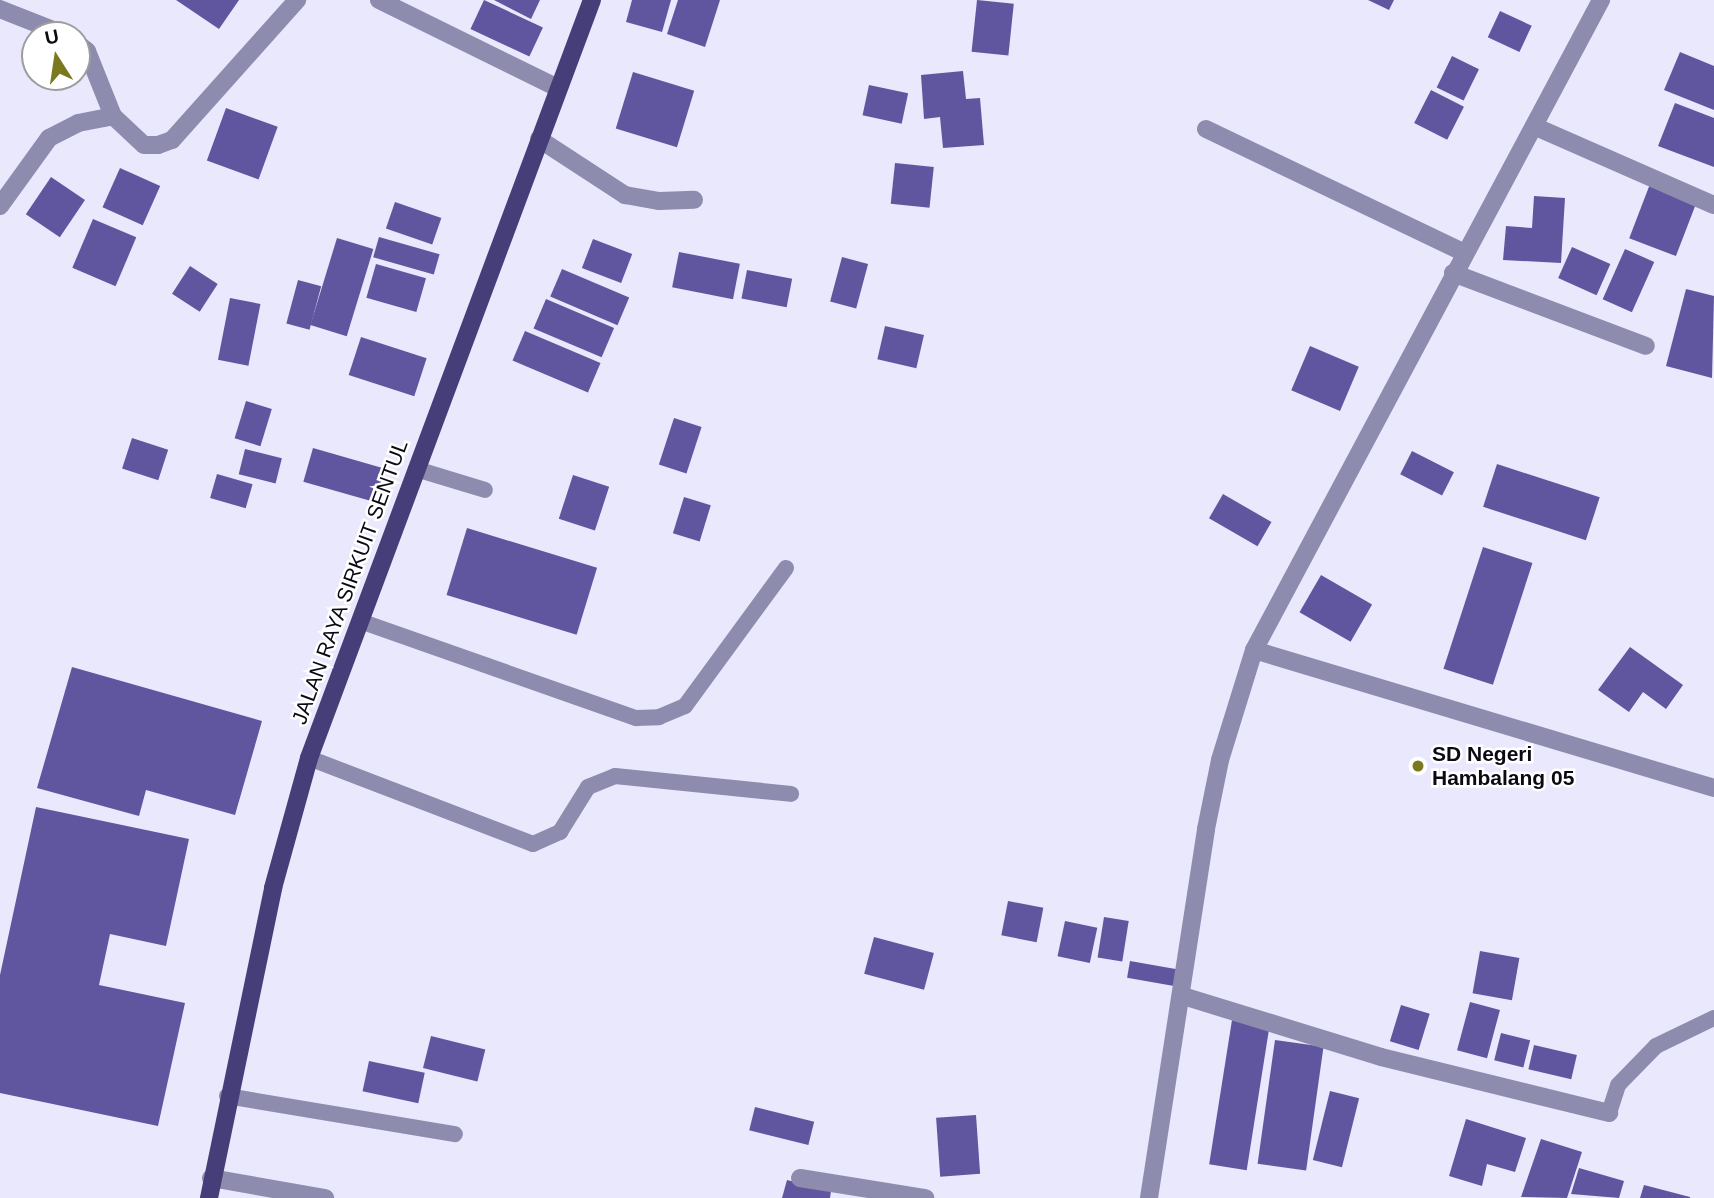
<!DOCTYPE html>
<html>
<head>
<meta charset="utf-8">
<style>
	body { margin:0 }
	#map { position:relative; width:1714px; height:1198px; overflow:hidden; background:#e9e8fc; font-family:Arial,sans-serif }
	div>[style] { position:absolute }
	.building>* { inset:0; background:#60569f; transform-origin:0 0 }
	.lane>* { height:16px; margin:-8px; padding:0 8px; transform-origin:8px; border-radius:8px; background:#8e8cae }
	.street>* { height:18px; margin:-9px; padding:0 9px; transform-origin:9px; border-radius:9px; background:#8e8cae }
	.primary>* { height:18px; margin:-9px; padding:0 9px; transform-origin:9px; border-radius:9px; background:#463e79 }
	.dots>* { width:19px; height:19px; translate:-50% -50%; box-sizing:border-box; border:4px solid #fff; border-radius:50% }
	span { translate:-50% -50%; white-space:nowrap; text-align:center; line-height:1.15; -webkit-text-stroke:5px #fff; paint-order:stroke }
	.street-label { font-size:21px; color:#0b0a12 }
	.poi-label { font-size:21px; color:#0b0a12; font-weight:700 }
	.left { translate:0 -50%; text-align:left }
	.north { position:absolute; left:21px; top:21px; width:70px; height:70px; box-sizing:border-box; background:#fff; border:2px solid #9d9da0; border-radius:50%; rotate:348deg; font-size:19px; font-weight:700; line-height:28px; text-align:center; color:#0b0a12 }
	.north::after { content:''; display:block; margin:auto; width:24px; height:32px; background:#7b7920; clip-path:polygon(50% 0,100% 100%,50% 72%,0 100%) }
</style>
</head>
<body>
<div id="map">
	<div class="building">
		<div style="clip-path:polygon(176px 0,239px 0,219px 29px)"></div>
		<div style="left:484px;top:0;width:65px;height:32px;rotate:25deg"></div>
		<div style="clip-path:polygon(494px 0,540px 0,531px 19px)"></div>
		<div style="clip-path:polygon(632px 0,671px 0,662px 32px,626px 22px)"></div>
		<div style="clip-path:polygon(678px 0,720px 0,705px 47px,667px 34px)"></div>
		<div style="left:977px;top:0;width:37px;height:52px;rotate:6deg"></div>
		<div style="clip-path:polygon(1368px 0,1394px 0,1389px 10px)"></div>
		<div style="left:1500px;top:11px;width:35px;height:29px;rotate:25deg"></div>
		<div style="clip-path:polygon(1680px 52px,1714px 66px,1714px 110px,1664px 90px)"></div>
		<div style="left:1452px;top:56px;width:30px;height:35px;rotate:26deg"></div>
		<div style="clip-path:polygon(963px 71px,966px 99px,980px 98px,984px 145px,943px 148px,940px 117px,924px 119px,921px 75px)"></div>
		<div style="left:633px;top:72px;width:64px;height:59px;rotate:17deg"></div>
		<div style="left:869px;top:85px;width:40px;height:31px;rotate:12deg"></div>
		<div style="left:1431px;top:90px;width:37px;height:37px;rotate:27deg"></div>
		<div style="clip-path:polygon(1675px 103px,1714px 118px,1714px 167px,1658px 146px)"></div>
		<div style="left:226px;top:108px;width:55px;height:56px;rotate:20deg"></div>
		<div style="left:895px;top:163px;width:39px;height:41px;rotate:6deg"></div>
		<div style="left:120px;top:168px;width:44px;height:43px;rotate:24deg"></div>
		<div style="left:51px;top:177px;width:41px;height:45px;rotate:34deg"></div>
		<div style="left:1650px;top:184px;width:50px;height:58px;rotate:21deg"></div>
		<div style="clip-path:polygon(1534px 196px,1565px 198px,1561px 263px,1503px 260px,1506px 226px,1532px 228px)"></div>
		<div style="left:395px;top:202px;width:49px;height:28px;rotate:19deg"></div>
		<div style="left:93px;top:219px;width:47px;height:53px;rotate:23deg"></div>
		<div style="left:379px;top:237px;width:63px;height:21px;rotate:16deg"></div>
		<div style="left:337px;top:238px;width:38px;height:91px;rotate:17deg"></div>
		<div style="left:593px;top:239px;width:42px;height:31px;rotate:21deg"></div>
		<div style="left:1572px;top:247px;width:42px;height:34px;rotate:24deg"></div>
		<div style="left:1625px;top:249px;width:32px;height:55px;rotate:24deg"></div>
		<div style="left:679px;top:252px;width:62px;height:36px;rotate:11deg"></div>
		<div style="left:842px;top:257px;width:27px;height:46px;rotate:15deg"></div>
		<div style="left:376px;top:264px;width:52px;height:35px;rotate:16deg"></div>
		<div style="left:190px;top:266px;width:33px;height:33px;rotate:33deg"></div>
		<div style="left:562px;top:269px;width:73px;height:30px;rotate:23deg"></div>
		<div style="left:747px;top:270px;width:46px;height:29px;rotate:11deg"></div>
		<div style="left:298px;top:280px;width:24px;height:45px;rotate:15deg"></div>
		<div style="clip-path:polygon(1686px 289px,1714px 296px,1712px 378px,1666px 366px)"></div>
		<div style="left:230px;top:298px;width:31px;height:63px;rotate:11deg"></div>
		<div style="left:546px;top:299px;width:74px;height:32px;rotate:23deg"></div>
		<div style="left:885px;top:326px;width:40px;height:34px;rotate:13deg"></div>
		<div style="left:525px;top:331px;width:82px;height:32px;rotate:23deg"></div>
		<div style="left:361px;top:337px;width:69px;height:40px;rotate:18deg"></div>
		<div style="left:1310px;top:346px;width:53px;height:48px;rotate:23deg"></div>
		<div style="left:246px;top:401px;width:27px;height:39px;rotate:17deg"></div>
		<div style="left:674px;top:418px;width:29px;height:49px;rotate:18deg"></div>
		<div style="left:132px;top:438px;width:38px;height:32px;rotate:18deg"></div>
		<div style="left:313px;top:448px;width:75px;height:35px;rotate:16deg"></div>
		<div style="left:245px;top:449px;width:38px;height:26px;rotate:14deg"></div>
		<div style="left:1412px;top:451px;width:47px;height:26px;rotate:27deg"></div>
		<div style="left:1497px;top:464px;width:108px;height:45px;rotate:18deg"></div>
		<div style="left:217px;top:474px;width:37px;height:25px;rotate:16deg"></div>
		<div style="left:573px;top:475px;width:38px;height:46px;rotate:18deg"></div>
		<div style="left:1223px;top:494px;width:56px;height:28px;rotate:30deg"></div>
		<div style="left:684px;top:497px;width:28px;height:38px;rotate:17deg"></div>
		<div style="left:467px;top:528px;width:136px;height:70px;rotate:17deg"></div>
		<div style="left:1483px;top:547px;width:52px;height:128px;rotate:18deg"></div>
		<div style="left:1321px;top:575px;width:59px;height:43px;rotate:30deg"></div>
		<div style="clip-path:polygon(1630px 647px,1683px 685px,1666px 709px,1643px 692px,1629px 712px,1598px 690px)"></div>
		<div style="clip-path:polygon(72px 667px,262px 721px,235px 815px,146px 790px,139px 816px,37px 788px)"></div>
		<div style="clip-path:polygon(36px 807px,189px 839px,166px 946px,110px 934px,99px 985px,185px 1003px,158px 1126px,0 1093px,0 975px)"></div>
		<div style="left:1008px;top:901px;width:36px;height:35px;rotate:11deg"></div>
		<div style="left:1104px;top:917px;width:25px;height:41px;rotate:9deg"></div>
		<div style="left:1065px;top:921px;width:33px;height:36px;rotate:12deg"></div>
		<div style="left:874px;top:937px;width:62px;height:38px;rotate:15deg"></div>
		<div style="left:1480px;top:951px;width:40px;height:43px;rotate:10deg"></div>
		<div style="left:1130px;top:961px;width:52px;height:17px;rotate:10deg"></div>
		<div style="left:1470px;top:1002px;width:31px;height:50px;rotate:15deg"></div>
		<div style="left:1401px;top:1005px;width:30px;height:38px;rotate:17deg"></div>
		<div style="left:1232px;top:1020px;width:38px;height:146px;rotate:9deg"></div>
		<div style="left:1501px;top:1033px;width:30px;height:28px;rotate:14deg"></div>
		<div style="left:431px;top:1036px;width:56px;height:33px;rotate:14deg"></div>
		<div style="left:1275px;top:1040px;width:49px;height:125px;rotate:8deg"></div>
		<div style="left:1534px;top:1045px;width:44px;height:25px;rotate:13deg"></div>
		<div style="left:369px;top:1061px;width:57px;height:31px;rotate:12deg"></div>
		<div style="left:1330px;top:1091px;width:30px;height:71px;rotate:14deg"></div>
		<div style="left:755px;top:1107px;width:61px;height:24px;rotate:14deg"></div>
		<div style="left:976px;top:1115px;width:59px;height:40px;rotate:86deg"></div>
		<div style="clip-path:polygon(1466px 1119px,1526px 1138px,1515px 1172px,1487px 1164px,1482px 1186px,1449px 1176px)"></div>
		<div style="clip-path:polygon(1541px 1139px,1582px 1152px,1567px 1198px,1521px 1197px)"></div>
		<div style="clip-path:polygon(1579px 1168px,1624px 1181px,1619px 1198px,1571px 1194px)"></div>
		<div style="clip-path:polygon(787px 1180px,831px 1191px,830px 1198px,782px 1198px)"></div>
		<div style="clip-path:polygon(1644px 1185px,1690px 1197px,1690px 1198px,1640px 1198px)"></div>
	</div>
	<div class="lane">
		<div style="left:416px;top:469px;width:72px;rotate:16.9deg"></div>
		<div style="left:360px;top:621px;width:293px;rotate:19.4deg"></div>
		<div style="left:636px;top:718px;width:23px;rotate:-2deg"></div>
		<div style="left:659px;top:717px;width:28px;rotate:-23deg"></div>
		<div style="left:685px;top:706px;width:171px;rotate:-53.8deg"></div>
		<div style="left:309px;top:758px;width:240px;rotate:21deg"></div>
		<div style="left:533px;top:844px;width:30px;rotate:-24deg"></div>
		<div style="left:560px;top:832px;width:53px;rotate:-58.1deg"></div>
		<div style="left:588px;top:787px;width:29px;rotate:-22deg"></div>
		<div style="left:615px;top:776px;width:177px;rotate:5.8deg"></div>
		<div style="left:227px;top:1096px;width:231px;rotate:9.5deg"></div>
		<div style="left:1609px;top:1113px;width:29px;rotate:-72deg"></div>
		<div style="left:1618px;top:1085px;width:54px;rotate:-45.7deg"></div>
		<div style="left:1656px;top:1046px;width:64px;rotate:-25.8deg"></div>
	</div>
	<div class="street">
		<div style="left:379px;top:0;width:199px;rotate:26.2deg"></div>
		<div style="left:0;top:9px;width:71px;rotate:21.5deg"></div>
		<div style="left:77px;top:43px;width:13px;rotate:39deg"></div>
		<div style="left:87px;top:51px;width:70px;rotate:68.2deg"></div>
		<div style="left:113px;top:116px;width:42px;rotate:43.1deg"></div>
		<div style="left:144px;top:145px;width:14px"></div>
		<div style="left:158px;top:145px;width:15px;rotate:-20deg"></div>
		<div style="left:172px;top:140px;width:188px;rotate:-48.2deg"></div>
		<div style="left:1536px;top:127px;width:194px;rotate:23.7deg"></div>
		<div style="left:1206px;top:129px;width:285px;rotate:25.6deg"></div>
		<div style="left:539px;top:139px;width:103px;rotate:33.1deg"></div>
		<div style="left:625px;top:195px;width:35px;rotate:10deg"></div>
		<div style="left:659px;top:201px;width:35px;rotate:-2deg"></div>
		<div style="left:0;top:206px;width:84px;rotate:-54.2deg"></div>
		<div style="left:49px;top:138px;width:33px;rotate:-27deg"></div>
		<div style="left:78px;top:123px;width:36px;rotate:-11deg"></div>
		<div style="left:1453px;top:273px;width:206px;rotate:20.7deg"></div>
		<div style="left:1254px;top:650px;width:480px;rotate:16.7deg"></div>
		<div style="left:1183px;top:996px;width:207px;rotate:17.1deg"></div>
		<div style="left:1381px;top:1057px;width:235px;rotate:13.8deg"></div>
		<div style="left:211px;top:1178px;width:116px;rotate:10deg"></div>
		<div style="left:800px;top:1178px;width:127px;rotate:9.1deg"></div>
		<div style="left:1149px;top:1198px;width:373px;rotate:-81.2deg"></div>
		<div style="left:1206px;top:829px;width:70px;rotate:-78.5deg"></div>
		<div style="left:1220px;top:760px;width:115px;rotate:-72.8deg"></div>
		<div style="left:1254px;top:650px;width:737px;rotate:-61.9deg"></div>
	</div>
	<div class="primary">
		<div style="left:209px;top:1198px;width:317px;rotate:-78.3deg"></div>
		<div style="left:273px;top:888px;width:135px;rotate:-74.5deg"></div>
		<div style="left:309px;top:758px;width:809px;rotate:-69.53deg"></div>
	</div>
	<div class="dots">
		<div style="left:1418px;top:766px;background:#7b7920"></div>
	</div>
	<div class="street-label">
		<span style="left:350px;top:582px;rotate:-70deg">JALAN RAYA SIRKUIT SENTUL</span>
	</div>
	<div class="poi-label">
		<span class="left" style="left:1432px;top:766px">SD Negeri<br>Hambalang 05</span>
	</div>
	<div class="north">U</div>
</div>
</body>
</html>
